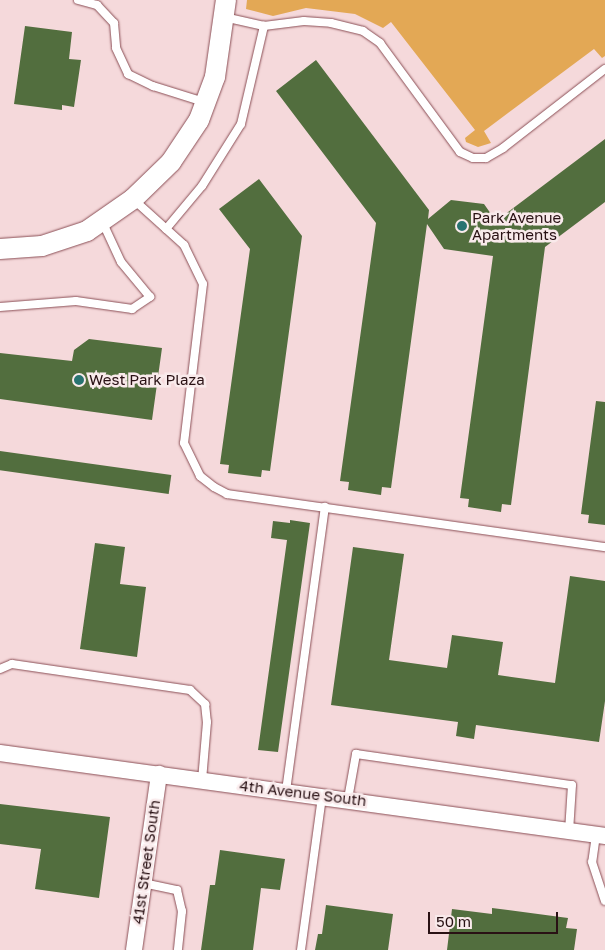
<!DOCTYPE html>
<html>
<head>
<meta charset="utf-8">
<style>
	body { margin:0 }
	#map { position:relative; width:605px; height:950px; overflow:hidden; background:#f5d9db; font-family:"Golos Text",sans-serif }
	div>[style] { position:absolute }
	.green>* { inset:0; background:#e3a855 }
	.building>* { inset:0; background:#526e3e; transform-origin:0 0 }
	.roads { filter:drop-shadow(0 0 1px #8b4f56) drop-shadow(0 0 1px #8b4f56) }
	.service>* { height:8px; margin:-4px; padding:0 4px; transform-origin:4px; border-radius:4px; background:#fff }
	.minor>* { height:16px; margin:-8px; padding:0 8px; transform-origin:8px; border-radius:8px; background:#fff }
	.tertiary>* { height:20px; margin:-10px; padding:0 10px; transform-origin:10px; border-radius:10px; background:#fff }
	.dots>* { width:14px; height:14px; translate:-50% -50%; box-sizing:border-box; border:2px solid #f9eaeb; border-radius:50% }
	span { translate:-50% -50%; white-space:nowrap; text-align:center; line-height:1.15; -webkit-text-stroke:5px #f9eaeb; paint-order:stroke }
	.poi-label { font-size:15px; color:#291114 }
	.left { translate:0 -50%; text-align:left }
	.street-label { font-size:15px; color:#291114 }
	.scale { position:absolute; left:428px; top:912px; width:130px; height:22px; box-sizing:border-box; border:2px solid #291114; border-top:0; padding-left:6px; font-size:15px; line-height:18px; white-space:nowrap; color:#291114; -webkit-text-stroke:4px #f9eaeb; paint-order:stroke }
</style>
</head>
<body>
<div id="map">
	<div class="green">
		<div style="clip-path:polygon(247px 0,605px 0,605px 56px,602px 58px,594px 49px,484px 131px,491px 143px,478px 147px,466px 142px,465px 138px,475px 130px,391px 22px,383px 28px,355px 14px,306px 8px,273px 16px,246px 9px)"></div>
	</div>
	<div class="building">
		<div style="clip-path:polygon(25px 26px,72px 32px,69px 59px,81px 60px,74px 107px,62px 105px,62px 110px,14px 104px)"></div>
		<div style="clip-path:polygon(316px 60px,429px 210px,428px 219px,451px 200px,484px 204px,496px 221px,605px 139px,605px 202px,545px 247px,511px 505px,502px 504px,501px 512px,468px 507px,469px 499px,460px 498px,493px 256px,444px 249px,427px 224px,391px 488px,382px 487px,381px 495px,348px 490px,349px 482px,340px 481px,376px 223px,276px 91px)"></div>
		<div style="clip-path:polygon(259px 179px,302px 236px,270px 471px,262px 470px,261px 477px,228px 473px,229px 465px,220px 464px,250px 249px,219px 209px)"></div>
		<div style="clip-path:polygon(89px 339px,162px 348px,152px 420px,0 399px,0 353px,72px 361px,74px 350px)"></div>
		<div style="clip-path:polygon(596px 401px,605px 402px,605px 525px,588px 523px,589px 515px,581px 514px)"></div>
		<div style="left:0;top:451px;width:173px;height:19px;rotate:8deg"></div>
		<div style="clip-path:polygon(290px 520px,310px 523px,278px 752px,258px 750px,287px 540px,271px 538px,273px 521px,290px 523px)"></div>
		<div style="clip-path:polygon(95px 543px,125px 547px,120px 584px,146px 587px,137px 657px,80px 649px)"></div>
		<div style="clip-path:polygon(353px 547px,404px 554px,389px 660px,447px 668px,452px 635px,503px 642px,498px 675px,555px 683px,570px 576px,605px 581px,605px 701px,599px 742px,476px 725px,474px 739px,456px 736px,458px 722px,331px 705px)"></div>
		<div style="clip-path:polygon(0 804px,110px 817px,99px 898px,35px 889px,41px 849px,0 844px)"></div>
		<div style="clip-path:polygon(220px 850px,285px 859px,280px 890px,261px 888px,253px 950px,201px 950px,210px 885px,215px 885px)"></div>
		<div style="clip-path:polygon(326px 905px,393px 914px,388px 950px,315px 950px,318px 934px,322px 934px)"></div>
		<div style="clip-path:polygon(492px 908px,568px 918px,566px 928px,577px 929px,574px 950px,447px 950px,452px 909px,492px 914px)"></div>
	</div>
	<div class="roads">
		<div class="service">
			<div style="left:78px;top:0;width:20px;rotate:15deg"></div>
			<div style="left:97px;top:5px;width:25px;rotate:47deg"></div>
			<div style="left:114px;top:23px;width:25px;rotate:85deg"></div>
			<div style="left:116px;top:48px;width:29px;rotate:65deg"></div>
			<div style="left:128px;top:74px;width:28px;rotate:26deg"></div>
			<div style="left:153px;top:86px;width:53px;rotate:17.4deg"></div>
			<div style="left:224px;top:17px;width:41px;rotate:12.7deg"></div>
			<div style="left:264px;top:26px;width:40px;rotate:-7.1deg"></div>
			<div style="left:304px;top:21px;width:27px;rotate:4deg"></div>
			<div style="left:331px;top:23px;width:33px;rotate:14deg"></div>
			<div style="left:363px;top:31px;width:21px;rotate:35deg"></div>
			<div style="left:380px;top:43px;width:135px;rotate:53.7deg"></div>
			<div style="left:460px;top:152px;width:14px;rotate:25deg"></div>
			<div style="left:473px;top:158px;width:13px"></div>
			<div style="left:486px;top:158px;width:20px;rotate:-30deg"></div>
			<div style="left:503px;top:148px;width:129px;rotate:-37.8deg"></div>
			<div style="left:133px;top:199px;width:69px;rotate:42deg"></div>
			<div style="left:184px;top:245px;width:43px;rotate:64deg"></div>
			<div style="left:203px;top:284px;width:160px;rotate:96.8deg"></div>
			<div style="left:184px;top:443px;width:37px;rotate:64deg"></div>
			<div style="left:200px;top:476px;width:18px;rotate:38deg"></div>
			<div style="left:214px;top:487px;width:15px;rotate:28deg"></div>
			<div style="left:227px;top:494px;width:382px;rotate:8deg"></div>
			<div style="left:166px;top:229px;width:56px;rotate:-50.1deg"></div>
			<div style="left:202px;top:186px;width:73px;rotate:-57.8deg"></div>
			<div style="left:241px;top:124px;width:101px;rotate:-76.8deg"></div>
			<div style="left:0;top:307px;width:76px;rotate:-4.5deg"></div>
			<div style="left:76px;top:301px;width:57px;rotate:8.1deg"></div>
			<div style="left:132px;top:309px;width:22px;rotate:-34deg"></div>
			<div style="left:150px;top:297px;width:45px;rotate:-129.6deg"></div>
			<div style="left:121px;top:262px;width:45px;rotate:-114.9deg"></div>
			<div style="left:0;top:669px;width:13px;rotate:-23deg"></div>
			<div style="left:12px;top:664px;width:180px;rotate:8.3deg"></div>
			<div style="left:190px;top:690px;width:21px;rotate:43deg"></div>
			<div style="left:205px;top:704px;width:18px;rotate:84deg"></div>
			<div style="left:207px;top:722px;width:58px;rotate:94.9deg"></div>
			<div style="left:286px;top:791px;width:287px;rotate:-82.2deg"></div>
			<div style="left:348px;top:799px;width:46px;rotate:-79.9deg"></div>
			<div style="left:356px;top:754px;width:218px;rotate:8.2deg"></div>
			<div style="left:572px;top:785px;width:47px;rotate:93.7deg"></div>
			<div style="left:596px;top:835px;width:27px;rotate:98deg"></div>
			<div style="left:592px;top:862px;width:41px;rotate:71.6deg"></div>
			<div style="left:143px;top:883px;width:35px;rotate:12deg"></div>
			<div style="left:177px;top:890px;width:22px;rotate:77deg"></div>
			<div style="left:182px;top:911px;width:39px;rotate:96deg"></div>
			<div style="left:301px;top:950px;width:155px;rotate:-82.2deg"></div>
		</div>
		<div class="minor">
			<div style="left:0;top:753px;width:611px;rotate:7.81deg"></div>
			<div style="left:134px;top:950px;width:178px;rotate:-81.9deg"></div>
		</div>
		<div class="tertiary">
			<div style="left:0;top:249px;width:42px;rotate:-4.1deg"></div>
			<div style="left:42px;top:246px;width:47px;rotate:-18.4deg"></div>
			<div style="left:87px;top:231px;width:56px;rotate:-34.8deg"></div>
			<div style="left:133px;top:199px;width:53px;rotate:-44.2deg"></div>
			<div style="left:171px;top:162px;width:50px;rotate:-56.3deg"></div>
			<div style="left:199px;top:120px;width:46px;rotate:-69.6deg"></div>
			<div style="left:215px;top:77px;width:78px;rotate:-81.9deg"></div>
		</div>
	</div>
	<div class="dots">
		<div style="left:462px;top:226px;background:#297371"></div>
		<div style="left:79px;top:380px;background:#297371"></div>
	</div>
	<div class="poi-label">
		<span class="left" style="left:472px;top:226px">Park Avenue<br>Apartments</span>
		<span class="left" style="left:89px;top:380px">West Park Plaza</span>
	</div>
	<div class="street-label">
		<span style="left:303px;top:793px;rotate:7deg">4th Avenue South</span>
		<span style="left:146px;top:862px;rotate:-82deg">41st Street South</span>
	</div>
	<div class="scale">50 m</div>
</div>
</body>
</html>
